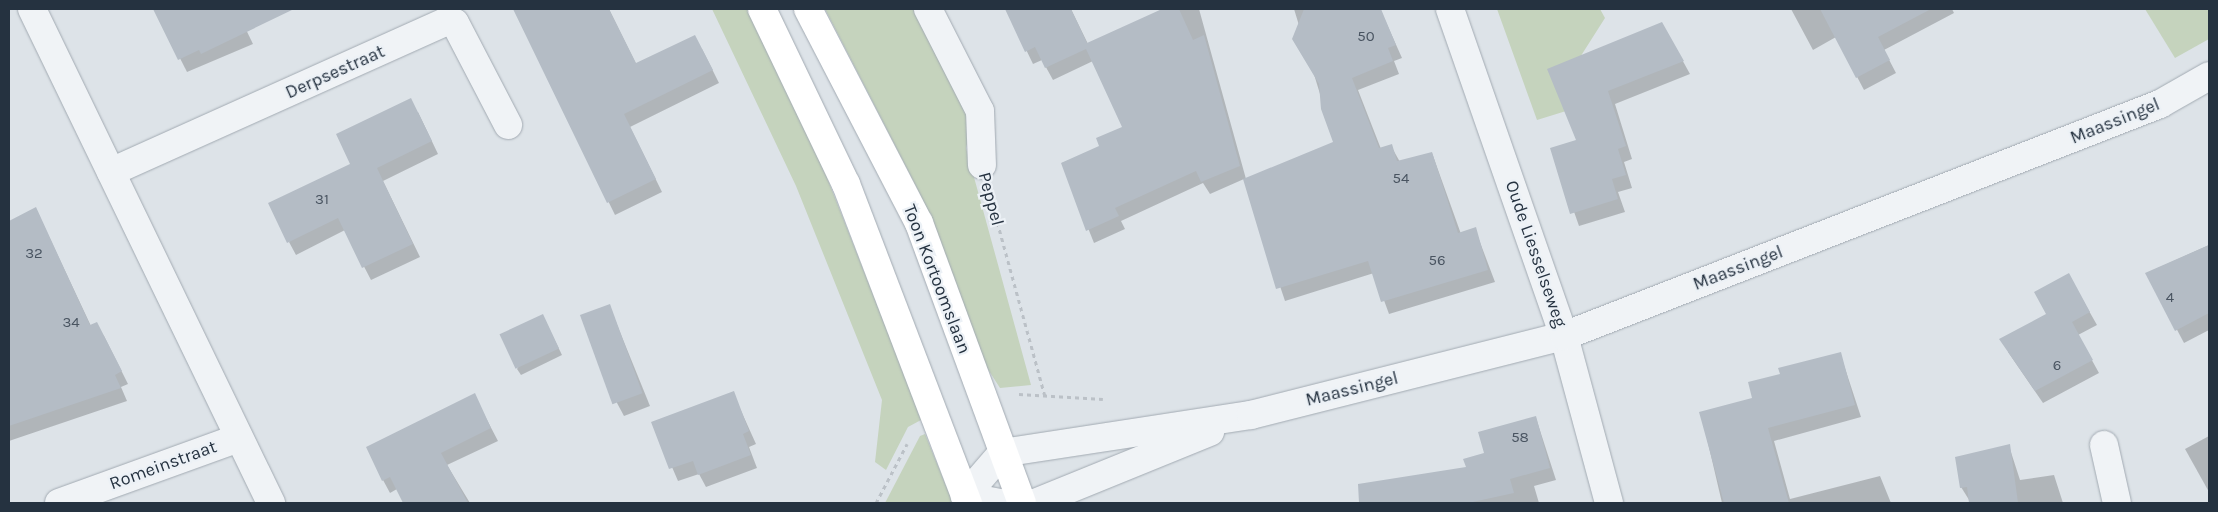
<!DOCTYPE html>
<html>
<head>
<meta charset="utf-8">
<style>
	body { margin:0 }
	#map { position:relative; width:2218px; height:512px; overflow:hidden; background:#dde3e8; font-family:Karla,sans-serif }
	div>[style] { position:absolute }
	.green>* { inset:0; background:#c5d3bd }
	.shadow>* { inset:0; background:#0003 }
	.building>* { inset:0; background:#b4bcc5; transform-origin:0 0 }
	.path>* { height:3px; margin-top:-1.5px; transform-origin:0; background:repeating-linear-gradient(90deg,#bbc1c7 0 4px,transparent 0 8px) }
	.roads { filter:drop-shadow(0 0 1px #a2aab2) drop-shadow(0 0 1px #a2aab2) }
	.street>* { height:28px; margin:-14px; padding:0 14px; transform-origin:14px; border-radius:14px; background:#f0f3f6 }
	.secondary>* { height:28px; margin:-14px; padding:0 14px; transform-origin:14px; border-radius:14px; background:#fff }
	span { translate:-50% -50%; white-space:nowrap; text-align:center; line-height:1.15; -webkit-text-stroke:4.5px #ecf1f6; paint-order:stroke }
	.number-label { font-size:15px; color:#495461 }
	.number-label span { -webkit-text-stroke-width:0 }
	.street-label { font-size:18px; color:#253240 }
	.frame { position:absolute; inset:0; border:10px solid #253240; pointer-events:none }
</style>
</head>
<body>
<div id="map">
	<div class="green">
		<div style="clip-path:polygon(712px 9px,748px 9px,826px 175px,902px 368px,921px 420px,908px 427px,886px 470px,875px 462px,882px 400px,796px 186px)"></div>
		<div style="clip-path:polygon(825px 9px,918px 9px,975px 114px,966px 148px,1031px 385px,1000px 388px,982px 360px,921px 196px)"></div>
		<div style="clip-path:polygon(1497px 9px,1600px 9px,1605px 18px,1570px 73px,1579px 107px,1537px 120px)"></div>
		<div style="clip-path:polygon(2145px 9px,2209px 9px,2209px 39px,2175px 58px)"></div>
		<div style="clip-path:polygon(925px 434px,953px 503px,885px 503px,920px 436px)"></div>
	</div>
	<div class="shadow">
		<div style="clip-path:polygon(177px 9px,236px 9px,253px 44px,187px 72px,159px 17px)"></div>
		<div style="clip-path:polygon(514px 9px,609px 9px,636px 64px,702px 49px,719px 83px,630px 127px,662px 192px,615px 215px)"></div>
		<div style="clip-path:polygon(1071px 9px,1088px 44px,1164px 9px,1199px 9px,1246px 179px,1335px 143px,1294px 9px,1363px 9px,1366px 17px,1381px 11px,1402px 58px,1394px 61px,1399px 74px,1358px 90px,1381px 149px,1391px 146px,1400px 162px,1432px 153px,1461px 234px,1475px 229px,1495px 282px,1389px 314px,1374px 273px,1285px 301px,1244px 179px,1210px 194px,1203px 183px,1121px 221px,1125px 229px,1094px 243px,1062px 163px,1101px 147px,1123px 127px,1093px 61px,1053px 80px,1042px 60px,1033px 64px,1007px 10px)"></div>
		<div style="clip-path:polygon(1791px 9px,1952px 9px,1954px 13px,1884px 50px,1896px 73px,1864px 90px,1836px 37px,1813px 50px)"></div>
		<div style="clip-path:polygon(1669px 36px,1690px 74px,1615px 104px,1632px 159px,1624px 162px,1632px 188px,1618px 192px,1625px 212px,1579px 226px,1552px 149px,1578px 141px,1549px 70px)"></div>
		<div style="clip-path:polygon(418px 112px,438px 154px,383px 181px,420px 257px,371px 280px,345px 230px,296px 255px,289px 242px,352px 165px)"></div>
		<div style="clip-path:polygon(36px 209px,91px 326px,104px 336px,128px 384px,121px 387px,127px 401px,9px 441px,9px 338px,17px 335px,9px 317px,9px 222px)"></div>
		<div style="clip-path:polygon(2209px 245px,2209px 330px,2184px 343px,2147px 273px)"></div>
		<div style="clip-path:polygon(2076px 288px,2097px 325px,2078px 335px,2099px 373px,2043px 403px,2008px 352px)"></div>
		<div style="clip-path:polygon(609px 305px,650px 406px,624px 416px,617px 403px)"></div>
		<div style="clip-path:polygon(546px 322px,562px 355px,521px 375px,517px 369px)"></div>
		<div style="clip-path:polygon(1840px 353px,1861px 417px,1774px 441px,1790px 499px,1880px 476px,1891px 503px,1722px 503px,1701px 413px,1754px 399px,1781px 375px)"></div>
		<div style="clip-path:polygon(733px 393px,756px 444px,749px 447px,757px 468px,706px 487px,699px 474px,678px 481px,653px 423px)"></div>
		<div style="clip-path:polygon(474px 395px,498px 441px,447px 465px,470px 503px,404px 503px,397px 489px,390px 493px,383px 480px)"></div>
		<div style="clip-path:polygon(1536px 418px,1556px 480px,1534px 486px,1539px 503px,1383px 503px,1380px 482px,1467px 468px)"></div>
		<div style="clip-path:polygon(2209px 436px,2209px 492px,2185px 449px)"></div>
		<div style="clip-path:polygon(2009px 446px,2020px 480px,2054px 475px,2063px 503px,1971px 503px,1961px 487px)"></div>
	</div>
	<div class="building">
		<div style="clip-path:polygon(153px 9px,294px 9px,201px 54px,199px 50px,178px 60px)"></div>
		<div style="clip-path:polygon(513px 9px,609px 9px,636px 63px,695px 35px,713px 70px,624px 114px,656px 179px,607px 203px)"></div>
		<div style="clip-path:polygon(1005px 9px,1071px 9px,1087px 43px,1162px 9px,1179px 9px,1193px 40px,1204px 35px,1240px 166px,1201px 182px,1196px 171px,1115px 208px,1119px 216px,1086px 231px,1061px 163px,1099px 146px,1096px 138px,1122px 127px,1086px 49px,1045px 68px,1035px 47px,1025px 52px)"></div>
		<div style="clip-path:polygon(1304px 9px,1381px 9px,1396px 45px,1388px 48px,1393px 61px,1352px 78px,1379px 148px,1392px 144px,1397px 161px,1432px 152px,1458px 233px,1476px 227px,1488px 270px,1381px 302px,1368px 261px,1276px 289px,1243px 179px,1333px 142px,1321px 109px,1319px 84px,1292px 39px)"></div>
		<div style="clip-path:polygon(1820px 9px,1931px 9px,1878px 37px,1890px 60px,1856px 78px)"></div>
		<div style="clip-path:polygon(1662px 22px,1684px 61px,1608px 91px,1626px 146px,1618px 149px,1626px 175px,1612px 179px,1618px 199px,1570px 214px,1550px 148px,1576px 140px,1547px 69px)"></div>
		<div style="clip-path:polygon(411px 98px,432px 141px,377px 168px,413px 244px,362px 268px,338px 218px,287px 243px,268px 203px,350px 164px,336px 134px)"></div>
		<div style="clip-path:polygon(36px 207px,90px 325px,97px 322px,122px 371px,115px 375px,121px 388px,9px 426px,9px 221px)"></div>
		<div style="clip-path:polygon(2209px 245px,2209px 313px,2175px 331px,2145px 273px)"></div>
		<div style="clip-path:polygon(2069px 273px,2090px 312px,2072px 322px,2093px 360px,2035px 391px,1999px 339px,2046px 314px,2034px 292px)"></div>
		<div style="left:610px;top:304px;width:95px;height:32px;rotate:70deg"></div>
		<div style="left:543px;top:314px;width:38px;height:48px;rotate:65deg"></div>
		<div style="clip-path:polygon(1841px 352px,1855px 405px,1768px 428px,1789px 503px,1724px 503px,1699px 412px,1752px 398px,1748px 382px,1780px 374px,1778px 368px)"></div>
		<div style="clip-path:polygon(734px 391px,749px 431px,743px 434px,751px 455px,698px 475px,693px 461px,669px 469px,651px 422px)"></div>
		<div style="clip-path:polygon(475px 393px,491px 428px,441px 453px,468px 503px,403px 503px,390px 477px,382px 481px,366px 447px)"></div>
		<div style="clip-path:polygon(1536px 416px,1550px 468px,1510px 479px,1514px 493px,1468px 503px,1359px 503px,1358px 484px,1466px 467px,1463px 459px,1484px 453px,1478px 432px)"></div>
		<div style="clip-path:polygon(2010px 444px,2018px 503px,1969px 503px,1967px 487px,1960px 488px,1955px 457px)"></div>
	</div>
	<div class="path">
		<div style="left:991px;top:199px;width:204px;rotate:74.7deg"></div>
		<div style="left:1019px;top:394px;width:84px;rotate:3.4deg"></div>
		<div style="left:876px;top:503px;width:67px;rotate:-62.3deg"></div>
	</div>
	<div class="roads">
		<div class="street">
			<div style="left:32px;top:9px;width:549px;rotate:64.18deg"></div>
			<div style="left:928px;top:9px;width:114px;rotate:63deg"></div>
			<div style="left:980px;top:111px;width:54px;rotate:87.9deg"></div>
			<div style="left:1450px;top:9px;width:346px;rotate:70.8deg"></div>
			<div style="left:1564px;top:336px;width:173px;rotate:74.9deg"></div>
			<div style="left:111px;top:172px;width:368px;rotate:-24.2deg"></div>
			<div style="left:447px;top:21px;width:8px;rotate:14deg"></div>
			<div style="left:455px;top:23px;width:115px;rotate:62.5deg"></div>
			<div style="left:2104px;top:445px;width:59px;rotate:77.4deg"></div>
			<div style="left:59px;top:503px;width:191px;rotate:-19.9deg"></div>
			<div style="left:1000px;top:503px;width:36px;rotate:-169deg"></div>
			<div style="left:965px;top:496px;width:57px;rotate:-49.3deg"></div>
			<div style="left:1002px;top:453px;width:252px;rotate:-8.7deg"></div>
			<div style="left:1251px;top:415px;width:323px;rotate:-14.2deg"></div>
			<div style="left:1564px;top:336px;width:640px;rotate:-21.27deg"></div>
			<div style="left:2160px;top:104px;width:56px;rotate:-29.7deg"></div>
			<div style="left:1035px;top:503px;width:189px;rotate:-22.1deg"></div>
		</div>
		<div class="secondary">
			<div style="left:762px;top:9px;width:194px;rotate:64.4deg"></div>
			<div style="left:846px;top:184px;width:342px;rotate:69.1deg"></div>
			<div style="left:808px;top:9px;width:241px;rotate:62.6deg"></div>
			<div style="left:919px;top:223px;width:298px;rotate:69.8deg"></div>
		</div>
	</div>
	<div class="number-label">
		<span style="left:1366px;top:37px">50</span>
		<span style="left:1401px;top:179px">54</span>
		<span style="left:322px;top:200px">31</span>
		<span style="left:34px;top:254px">32</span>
		<span style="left:1437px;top:261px">56</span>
		<span style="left:2170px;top:298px">4</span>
		<span style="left:71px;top:323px">34</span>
		<span style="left:2057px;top:366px">6</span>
		<span style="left:1520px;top:438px">58</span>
	</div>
	<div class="street-label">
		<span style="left:335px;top:72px;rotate:-24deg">Derpsestraat</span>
		<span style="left:2115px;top:121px;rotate:-22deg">Maassingel</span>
		<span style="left:991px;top:199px;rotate:75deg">Peppel</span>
		<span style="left:1536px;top:254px;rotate:71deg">Oude Liesselseweg</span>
		<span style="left:1738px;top:268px;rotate:-21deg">Maassingel</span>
		<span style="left:937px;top:279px;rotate:69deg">Toon Kortoomslaan</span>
		<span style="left:1352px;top:389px;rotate:-14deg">Maassingel</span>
		<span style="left:163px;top:465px;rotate:-20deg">Romeinstraat</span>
	</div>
	<div class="frame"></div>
</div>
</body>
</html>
